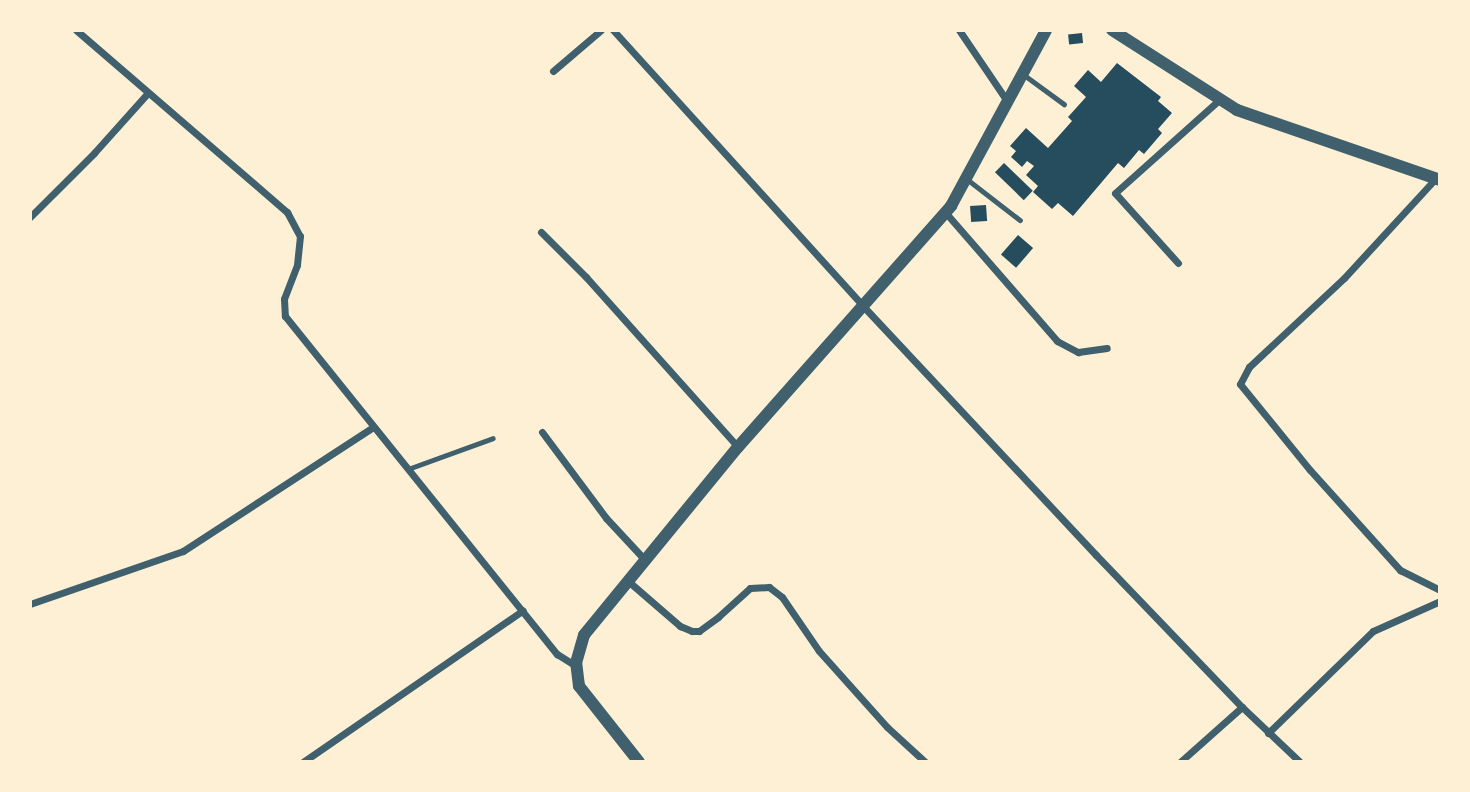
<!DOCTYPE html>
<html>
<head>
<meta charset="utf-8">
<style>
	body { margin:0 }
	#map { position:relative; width:1470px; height:792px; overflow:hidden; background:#fdf0d5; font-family:Figtree,sans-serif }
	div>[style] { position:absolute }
	.building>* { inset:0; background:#264d5e; transform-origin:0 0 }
	.service>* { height:4.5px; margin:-2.25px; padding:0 2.25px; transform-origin:2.25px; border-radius:2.25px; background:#3f606c }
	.minor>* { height:7px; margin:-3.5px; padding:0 3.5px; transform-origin:3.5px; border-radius:3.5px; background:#3f606c }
	.tertiary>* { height:12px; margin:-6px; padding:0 6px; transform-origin:6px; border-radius:6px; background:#3f606c }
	span { translate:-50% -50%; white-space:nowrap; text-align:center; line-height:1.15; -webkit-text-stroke:5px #fdf0d5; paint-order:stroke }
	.frame { position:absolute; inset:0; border:32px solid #fdf0d5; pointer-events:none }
</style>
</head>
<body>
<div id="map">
	<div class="building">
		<div style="left:1082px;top:33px;width:10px;height:14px;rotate:84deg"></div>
		<div style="clip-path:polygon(1117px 63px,1161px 97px,1158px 101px,1172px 113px,1158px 129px,1162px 133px,1144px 154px,1139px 150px,1124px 168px,1118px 163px,1073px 216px,1058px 203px,1052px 209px,1033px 192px,1038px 186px,1026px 175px,1034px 166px,1027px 161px,1022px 167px,1011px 157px,1016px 151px,1010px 146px,1026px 128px,1048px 148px,1072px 121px,1068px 117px,1086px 97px,1074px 86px,1088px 70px,1101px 82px)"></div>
		<div style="left:1004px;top:163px;width:40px;height:13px;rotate:44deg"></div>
		<div style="left:986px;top:205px;width:16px;height:16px;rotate:86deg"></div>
		<div style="left:1018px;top:235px;width:20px;height:26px;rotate:41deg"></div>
	</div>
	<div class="service">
		<div style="left:1023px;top:74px;width:51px;rotate:36.2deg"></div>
		<div style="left:967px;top:179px;width:67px;rotate:37.7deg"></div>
		<div style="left:408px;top:469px;width:90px;rotate:-20deg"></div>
	</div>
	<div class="minor">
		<div style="left:76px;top:30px;width:279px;rotate:40.8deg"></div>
		<div style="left:287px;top:212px;width:27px;rotate:62deg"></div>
		<div style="left:300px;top:236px;width:29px;rotate:96deg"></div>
		<div style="left:297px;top:265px;width:36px;rotate:111deg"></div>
		<div style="left:284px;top:299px;width:17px;rotate:87deg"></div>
		<div style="left:285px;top:316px;width:434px;rotate:51.2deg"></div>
		<div style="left:557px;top:654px;width:22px;rotate:32deg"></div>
		<div style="left:613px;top:30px;width:372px;rotate:47.8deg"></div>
		<div style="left:863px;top:306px;width:341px;rotate:46.9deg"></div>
		<div style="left:1096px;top:555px;width:211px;rotate:46.2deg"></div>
		<div style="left:1242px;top:707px;width:80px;rotate:43.5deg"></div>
		<div style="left:959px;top:30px;width:86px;rotate:55.9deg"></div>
		<div style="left:553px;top:71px;width:63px;rotate:-40.5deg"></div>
		<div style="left:1436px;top:178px;width:136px;rotate:132.6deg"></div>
		<div style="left:1344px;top:278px;width:130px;rotate:136.9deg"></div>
		<div style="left:1249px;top:367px;width:19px;rotate:118deg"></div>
		<div style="left:1240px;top:384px;width:111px;rotate:50.9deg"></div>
		<div style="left:1310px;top:470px;width:135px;rotate:48deg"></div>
		<div style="left:1400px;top:570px;width:45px;rotate:26.6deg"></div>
		<div style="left:945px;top:212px;width:171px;rotate:49deg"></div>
		<div style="left:1057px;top:341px;width:24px;rotate:28deg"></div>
		<div style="left:1078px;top:352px;width:29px;rotate:-8deg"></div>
		<div style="left:30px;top:217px;width:91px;rotate:-45deg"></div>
		<div style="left:94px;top:153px;width:79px;rotate:-48.1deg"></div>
		<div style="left:541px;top:232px;width:64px;rotate:45deg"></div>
		<div style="left:586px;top:277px;width:228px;rotate:48.2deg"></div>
		<div style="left:1178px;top:263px;width:94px;rotate:-132deg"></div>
		<div style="left:1115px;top:193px;width:140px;rotate:-41.8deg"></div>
		<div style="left:542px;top:432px;width:107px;rotate:53.3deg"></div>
		<div style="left:606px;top:518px;width:57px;rotate:47.1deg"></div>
		<div style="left:628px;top:581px;width:69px;rotate:40.9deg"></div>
		<div style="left:680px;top:626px;width:13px;rotate:23deg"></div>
		<div style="left:692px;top:631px;width:7px"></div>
		<div style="left:699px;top:631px;width:24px;rotate:-36deg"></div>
		<div style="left:718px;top:617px;width:43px;rotate:-42.2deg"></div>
		<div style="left:750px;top:588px;width:19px;rotate:-3deg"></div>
		<div style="left:769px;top:587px;width:16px;rotate:38deg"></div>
		<div style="left:782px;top:597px;width:65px;rotate:55.6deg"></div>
		<div style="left:819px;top:651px;width:102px;rotate:48.2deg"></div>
		<div style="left:887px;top:727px;width:52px;rotate:42.6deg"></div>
		<div style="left:30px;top:604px;width:162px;rotate:-19.1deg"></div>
		<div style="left:183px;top:551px;width:227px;rotate:-33.1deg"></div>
		<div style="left:1268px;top:733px;width:146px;rotate:-44.2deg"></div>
		<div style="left:1373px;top:631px;width:73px;rotate:-24.1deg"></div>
		<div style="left:303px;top:762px;width:267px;rotate:-34.6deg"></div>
		<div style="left:1180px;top:762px;width:83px;rotate:-41.6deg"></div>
	</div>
	<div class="tertiary">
		<div style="left:1112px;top:30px;width:148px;rotate:32.6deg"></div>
		<div style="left:1237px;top:110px;width:215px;rotate:19deg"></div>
		<div style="left:639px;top:762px;width:97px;rotate:-128.3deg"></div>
		<div style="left:579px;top:686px;width:23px;rotate:-97deg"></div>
		<div style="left:576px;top:663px;width:29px;rotate:-74deg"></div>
		<div style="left:584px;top:635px;width:243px;rotate:-50.7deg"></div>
		<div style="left:738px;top:447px;width:322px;rotate:-48.5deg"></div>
		<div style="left:951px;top:206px;width:200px;rotate:-61.6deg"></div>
	</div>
	<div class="frame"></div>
</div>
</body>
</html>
